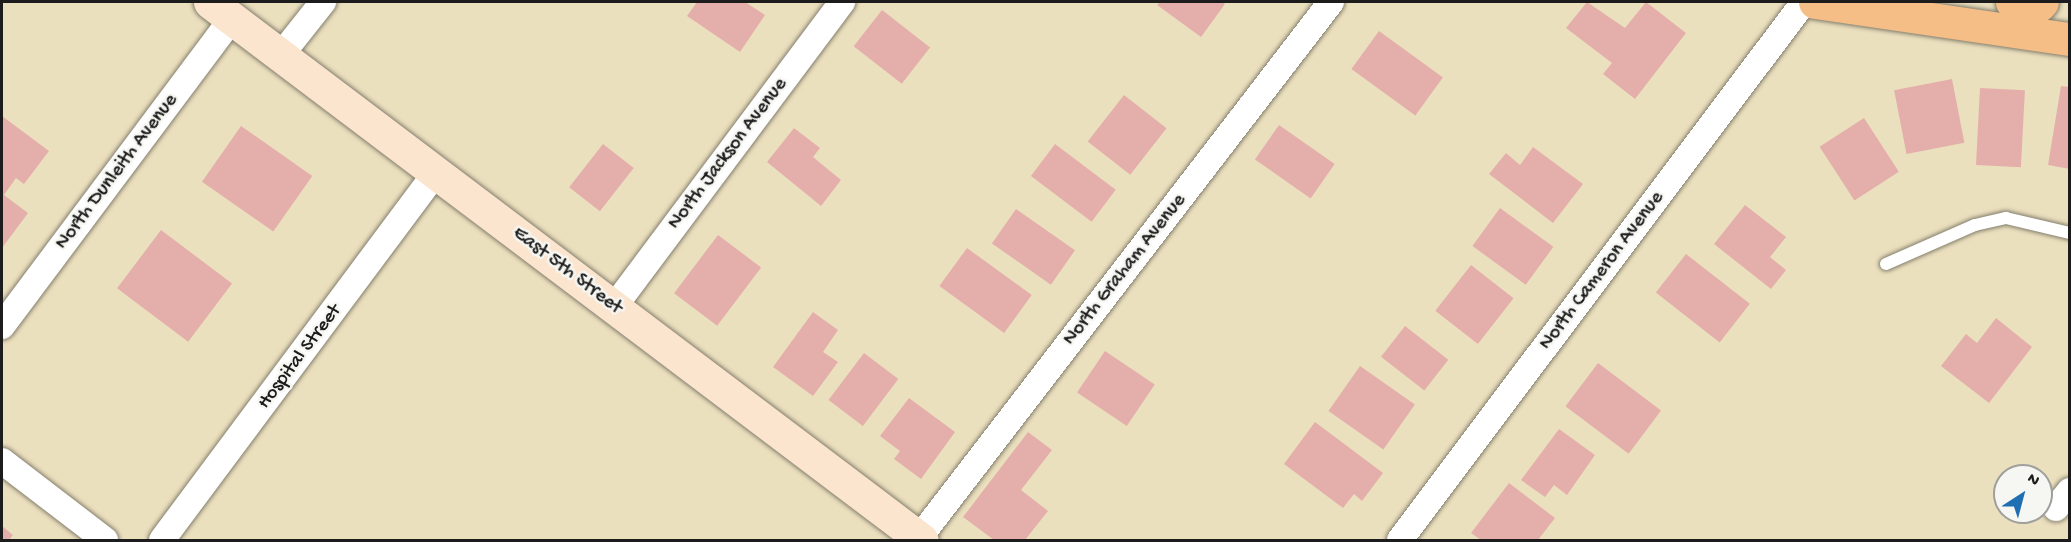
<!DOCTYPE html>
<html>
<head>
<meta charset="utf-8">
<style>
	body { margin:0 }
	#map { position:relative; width:2071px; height:542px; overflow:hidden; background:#ebe0be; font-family:"Gochi Hand",sans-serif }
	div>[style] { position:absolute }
	.building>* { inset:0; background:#e4afab; transform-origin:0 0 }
	.roads { filter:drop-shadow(0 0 2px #847e6d) drop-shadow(0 0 2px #847e6d) }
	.service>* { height:12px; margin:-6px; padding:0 6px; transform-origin:6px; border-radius:6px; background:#fff }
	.minor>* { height:26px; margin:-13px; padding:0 13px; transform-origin:13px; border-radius:13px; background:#fff }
	.secondary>* { height:33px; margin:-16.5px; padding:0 16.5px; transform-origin:16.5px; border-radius:16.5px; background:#fbe5cf }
	.primary>* { height:33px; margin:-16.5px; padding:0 16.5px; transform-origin:16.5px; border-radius:16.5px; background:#f6be87 }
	span { translate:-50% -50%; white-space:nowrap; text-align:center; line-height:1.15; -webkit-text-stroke:5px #f6f6f2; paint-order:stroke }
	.street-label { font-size:20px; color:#1c1c1c }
	.frame { position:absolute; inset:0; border:3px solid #1c1c1c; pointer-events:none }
	.north { position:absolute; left:1993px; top:464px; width:60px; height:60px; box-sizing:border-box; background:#f6f6f2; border:2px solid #9f9f9c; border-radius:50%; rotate:36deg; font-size:16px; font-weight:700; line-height:24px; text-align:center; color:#1c1c1c }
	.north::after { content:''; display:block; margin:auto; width:21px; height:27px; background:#1f6fb2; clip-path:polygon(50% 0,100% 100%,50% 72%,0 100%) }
</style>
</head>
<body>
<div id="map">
	<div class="building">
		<div style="clip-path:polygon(697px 2px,745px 2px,765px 15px,740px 52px,687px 16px)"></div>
		<div style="clip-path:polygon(1160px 2px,1222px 2px,1225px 4px,1201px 37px,1157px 5px)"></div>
		<div style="clip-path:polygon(1587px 2px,1625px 28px,1646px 2px,1686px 33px,1635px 99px,1603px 74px,1612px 63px,1566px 28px)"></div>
		<div style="left:882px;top:10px;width:61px;height:46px;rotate:38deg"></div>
		<div style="left:1379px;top:31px;width:79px;height:47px;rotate:36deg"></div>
		<div style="left:1952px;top:79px;width:65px;height:59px;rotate:79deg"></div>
		<div style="clip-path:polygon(2061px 86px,2070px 87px,2070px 169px,2048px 165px)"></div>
		<div style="left:1980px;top:88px;width:45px;height:77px;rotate:3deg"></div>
		<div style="left:1124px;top:95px;width:54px;height:59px;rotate:38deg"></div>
		<div style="clip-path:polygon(2px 116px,49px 151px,24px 184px,16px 178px,4px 195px,28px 213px,2px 248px)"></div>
		<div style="left:1864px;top:118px;width:64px;height:53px;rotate:57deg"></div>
		<div style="left:1279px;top:125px;width:68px;height:42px;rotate:35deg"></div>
		<div style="left:241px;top:126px;width:87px;height:68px;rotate:35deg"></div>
		<div style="clip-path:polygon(794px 128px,820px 148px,813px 157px,841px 180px,821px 206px,767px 162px)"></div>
		<div style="left:603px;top:144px;width:39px;height:55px;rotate:38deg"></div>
		<div style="left:1055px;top:144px;width:76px;height:40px;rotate:37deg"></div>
		<div style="clip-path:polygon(1533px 147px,1583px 184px,1553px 223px,1489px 174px,1506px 153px,1520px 165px)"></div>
		<div style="clip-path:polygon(1745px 205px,1786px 237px,1770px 257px,1786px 270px,1771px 289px,1714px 244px)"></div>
		<div style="left:1500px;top:208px;width:66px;height:47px;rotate:36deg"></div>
		<div style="left:1016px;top:209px;width:72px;height:42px;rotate:35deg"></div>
		<div style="left:161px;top:230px;width:89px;height:73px;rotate:37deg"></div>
		<div style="left:718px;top:235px;width:54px;height:73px;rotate:37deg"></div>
		<div style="left:967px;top:248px;width:80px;height:47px;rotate:36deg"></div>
		<div style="left:1686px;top:254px;width:81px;height:49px;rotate:38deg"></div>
		<div style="left:1471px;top:265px;width:54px;height:58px;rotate:38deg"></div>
		<div style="clip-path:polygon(813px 312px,838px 330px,823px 352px,838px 362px,813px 396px,773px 367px)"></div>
		<div style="clip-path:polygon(1996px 318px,2032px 347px,1989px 403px,1941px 366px,1966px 334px,1977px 343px)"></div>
		<div style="left:1405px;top:326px;width:55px;height:39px;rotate:38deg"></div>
		<div style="left:1105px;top:351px;width:60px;height:50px;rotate:34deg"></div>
		<div style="left:864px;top:353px;width:43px;height:59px;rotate:37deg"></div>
		<div style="left:1598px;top:363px;width:79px;height:54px;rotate:37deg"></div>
		<div style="left:1360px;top:366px;width:67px;height:55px;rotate:35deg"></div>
		<div style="clip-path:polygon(909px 398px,955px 432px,921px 479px,894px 459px,900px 451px,880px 436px)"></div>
		<div style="clip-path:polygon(1315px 422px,1383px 473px,1362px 501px,1354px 494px,1343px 508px,1284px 464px)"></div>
		<div style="clip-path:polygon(1559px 429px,1595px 455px,1567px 495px,1554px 485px,1545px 497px,1521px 480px)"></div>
		<div style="clip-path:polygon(1028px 432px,1052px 450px,1021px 490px,1048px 511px,1025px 540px,994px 540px,963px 517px)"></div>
		<div style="clip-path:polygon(1509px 483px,1555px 518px,1538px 540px,1481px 540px,1471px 533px)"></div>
		<div style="clip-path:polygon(2px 526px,13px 535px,9px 540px,2px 540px)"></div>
	</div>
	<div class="roads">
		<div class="service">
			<div style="left:1886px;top:264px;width:97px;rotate:-23.7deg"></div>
			<div style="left:1975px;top:225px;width:32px;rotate:-13deg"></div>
			<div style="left:2006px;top:218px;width:66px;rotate:13.2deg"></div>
		</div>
		<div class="minor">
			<div style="left:281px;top:55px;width:68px;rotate:-51.6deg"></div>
			<div style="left:614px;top:307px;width:381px;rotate:-53.2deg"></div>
			<div style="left:2px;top:326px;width:384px;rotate:-53.2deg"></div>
			<div style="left:2px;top:461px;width:130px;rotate:37.5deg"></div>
			<div style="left:2056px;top:508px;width:22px;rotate:-51deg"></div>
			<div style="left:919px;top:538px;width:676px;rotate:-52.45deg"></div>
			<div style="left:162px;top:540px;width:459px;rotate:-53.3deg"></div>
			<div style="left:1400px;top:540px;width:673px;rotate:-53.1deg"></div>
		</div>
		<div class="secondary">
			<div style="left:210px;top:2px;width:892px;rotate:37.08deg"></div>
		</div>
		<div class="primary">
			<div style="left:1815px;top:2px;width:258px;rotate:8.3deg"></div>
			<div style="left:2012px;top:2px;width:27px;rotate:6deg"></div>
			<div style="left:2039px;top:5px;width:4px;rotate:-45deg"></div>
		</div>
	</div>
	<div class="street-label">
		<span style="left:728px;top:154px;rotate:-53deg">North Jackson Avenue</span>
		<span style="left:117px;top:172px;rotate:-53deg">North Dunleith Avenue</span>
		<span style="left:1125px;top:270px;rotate:-52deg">North Graham Avenue</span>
		<span style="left:567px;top:271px;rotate:37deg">East 5th Street</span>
		<span style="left:1602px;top:271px;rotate:-53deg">North Cameron Avenue</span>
		<span style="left:300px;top:357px;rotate:-53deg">Hospital Street</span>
	</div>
	<div class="frame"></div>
	<div class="north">N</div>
</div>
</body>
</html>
